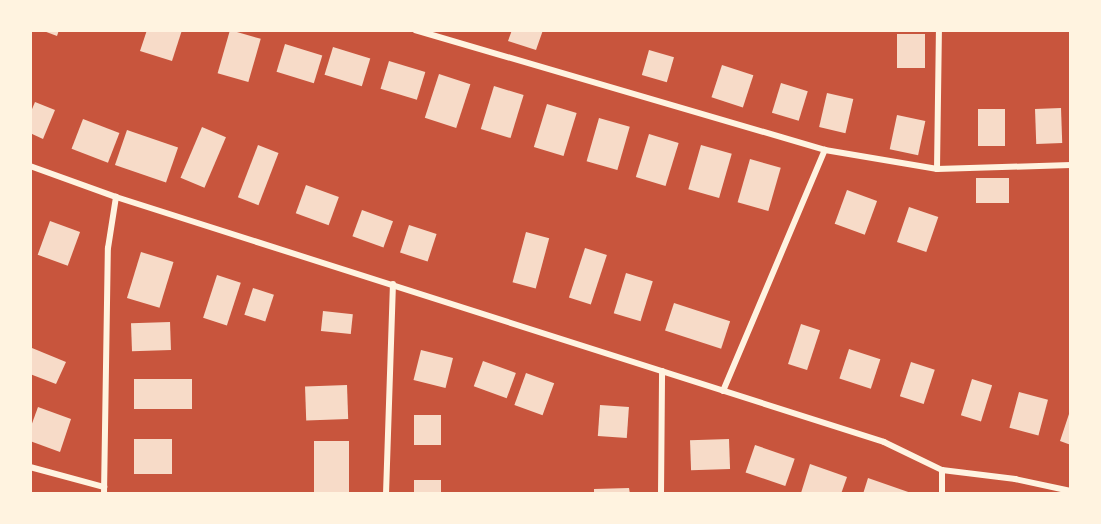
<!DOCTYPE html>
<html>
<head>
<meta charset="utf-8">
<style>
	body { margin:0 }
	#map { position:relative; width:1101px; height:524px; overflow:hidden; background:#c8553d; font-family:Georgia,serif }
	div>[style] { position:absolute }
	.building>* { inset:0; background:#f7dbc8; transform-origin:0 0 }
	.minor>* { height:6px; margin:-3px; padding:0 3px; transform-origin:3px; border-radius:3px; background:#fff3e0 }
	span { translate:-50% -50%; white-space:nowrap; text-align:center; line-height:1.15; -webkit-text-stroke:6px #fff3e0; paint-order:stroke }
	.frame { position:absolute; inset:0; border:32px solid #fff3e0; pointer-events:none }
</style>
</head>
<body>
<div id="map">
	<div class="building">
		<div style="clip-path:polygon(41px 30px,59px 30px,57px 36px)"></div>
		<div style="clip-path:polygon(147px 30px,182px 30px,172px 61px,140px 51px)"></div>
		<div style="left:230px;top:30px;width:32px;height:45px;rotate:16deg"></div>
		<div style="clip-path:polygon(512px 30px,543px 30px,536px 50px,508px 41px)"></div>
		<div style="left:897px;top:34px;width:28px;height:34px"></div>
		<div style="left:285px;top:44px;width:39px;height:29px;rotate:17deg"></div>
		<div style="left:333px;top:47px;width:39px;height:29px;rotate:17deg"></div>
		<div style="left:649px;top:50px;width:26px;height:26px;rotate:16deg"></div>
		<div style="left:389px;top:61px;width:38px;height:29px;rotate:17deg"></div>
		<div style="left:722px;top:65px;width:33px;height:34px;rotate:18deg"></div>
		<div style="left:439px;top:74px;width:33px;height:46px;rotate:18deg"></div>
		<div style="left:781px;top:83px;width:28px;height:31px;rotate:17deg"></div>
		<div style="left:494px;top:86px;width:31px;height:45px;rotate:17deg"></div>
		<div style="left:827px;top:93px;width:27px;height:35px;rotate:13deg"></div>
		<div style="clip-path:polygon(35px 102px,55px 110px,43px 139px,30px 133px,30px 114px)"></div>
		<div style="left:547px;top:104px;width:31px;height:45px;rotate:17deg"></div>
		<div style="left:1061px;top:108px;width:35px;height:26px;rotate:88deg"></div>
		<div style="left:978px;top:109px;width:27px;height:37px"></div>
		<div style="left:897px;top:115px;width:29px;height:35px;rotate:12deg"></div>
		<div style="left:599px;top:118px;width:32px;height:45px;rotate:16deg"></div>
		<div style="left:83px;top:119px;width:39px;height:32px;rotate:21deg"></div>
		<div style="left:202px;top:127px;width:26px;height:55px;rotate:23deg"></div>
		<div style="left:127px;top:130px;width:54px;height:37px;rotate:19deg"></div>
		<div style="left:649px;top:134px;width:31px;height:45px;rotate:17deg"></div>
		<div style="left:258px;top:145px;width:22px;height:56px;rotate:21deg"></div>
		<div style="left:701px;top:145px;width:32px;height:46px;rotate:16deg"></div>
		<div style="left:750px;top:159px;width:32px;height:45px;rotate:16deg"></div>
		<div style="left:976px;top:178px;width:33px;height:25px"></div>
		<div style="left:306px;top:185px;width:35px;height:30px;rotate:20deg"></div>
		<div style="left:847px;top:190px;width:32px;height:36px;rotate:20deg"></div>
		<div style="left:909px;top:207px;width:31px;height:37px;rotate:19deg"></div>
		<div style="left:362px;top:210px;width:33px;height:28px;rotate:20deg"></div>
		<div style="left:50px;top:221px;width:32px;height:36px;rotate:20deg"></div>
		<div style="left:409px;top:225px;width:29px;height:29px;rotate:18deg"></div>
		<div style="left:526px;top:232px;width:24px;height:52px;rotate:15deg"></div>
		<div style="left:585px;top:248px;width:23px;height:52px;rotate:18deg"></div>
		<div style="left:141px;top:252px;width:34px;height:48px;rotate:17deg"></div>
		<div style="left:626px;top:273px;width:28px;height:42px;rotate:17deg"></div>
		<div style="left:217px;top:275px;width:25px;height:45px;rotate:18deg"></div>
		<div style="left:253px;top:288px;width:22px;height:28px;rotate:18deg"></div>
		<div style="left:674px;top:303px;width:59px;height:29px;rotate:18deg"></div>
		<div style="left:323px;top:311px;width:30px;height:20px;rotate:6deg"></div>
		<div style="left:170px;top:322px;width:28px;height:39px;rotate:88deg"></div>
		<div style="left:801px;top:324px;width:20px;height:42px;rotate:18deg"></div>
		<div style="clip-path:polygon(32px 348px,66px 362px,56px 384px,30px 374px)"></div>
		<div style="left:849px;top:349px;width:33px;height:31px;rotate:18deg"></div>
		<div style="left:421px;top:350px;width:33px;height:31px;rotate:14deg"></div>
		<div style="left:483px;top:361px;width:35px;height:27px;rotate:20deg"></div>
		<div style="left:911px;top:362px;width:25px;height:36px;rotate:18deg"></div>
		<div style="left:526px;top:373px;width:30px;height:34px;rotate:20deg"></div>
		<div style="left:192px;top:379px;width:30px;height:58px;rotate:90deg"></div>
		<div style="left:972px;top:379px;width:21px;height:38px;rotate:17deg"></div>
		<div style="left:347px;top:385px;width:34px;height:42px;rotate:88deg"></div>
		<div style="left:1019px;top:392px;width:30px;height:37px;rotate:15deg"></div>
		<div style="left:600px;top:405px;width:29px;height:31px;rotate:4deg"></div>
		<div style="clip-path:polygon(38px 407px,71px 419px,60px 452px,30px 441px,30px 429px)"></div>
		<div style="clip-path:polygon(1071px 408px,1071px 445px,1060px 441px)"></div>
		<div style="left:414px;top:415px;width:27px;height:30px"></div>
		<div style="left:134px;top:439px;width:38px;height:35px"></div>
		<div style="left:729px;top:439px;width:30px;height:39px;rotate:88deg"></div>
		<div style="left:349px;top:441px;width:52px;height:35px;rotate:90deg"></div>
		<div style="left:755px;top:445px;width:42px;height:29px;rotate:19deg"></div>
		<div style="clip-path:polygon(810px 464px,847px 477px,841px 494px,801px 493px)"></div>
		<div style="clip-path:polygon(868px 478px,914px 494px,863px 494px)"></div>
		<div style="left:441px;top:480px;width:14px;height:27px;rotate:90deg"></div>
		<div style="clip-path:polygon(629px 488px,630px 494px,594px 494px,594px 489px)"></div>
	</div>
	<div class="minor">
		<div style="left:415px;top:30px;width:427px;rotate:16.3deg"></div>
		<div style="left:825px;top:150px;width:114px;rotate:9.6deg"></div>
		<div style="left:937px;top:169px;width:134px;rotate:-1.7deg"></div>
		<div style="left:30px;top:166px;width:91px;rotate:19.8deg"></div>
		<div style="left:116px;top:197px;width:806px;rotate:17.69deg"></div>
		<div style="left:884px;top:442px;width:64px;rotate:25.8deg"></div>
		<div style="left:942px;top:470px;width:74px;rotate:7deg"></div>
		<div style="left:1015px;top:479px;width:57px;rotate:12.1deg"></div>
		<div style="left:937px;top:169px;width:139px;rotate:-89.2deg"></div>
		<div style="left:723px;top:391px;width:262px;rotate:-67.1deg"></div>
		<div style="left:30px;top:467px;width:77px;rotate:15.1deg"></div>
		<div style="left:104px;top:494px;width:246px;rotate:-89.1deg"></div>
		<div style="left:108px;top:248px;width:52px;rotate:-81.1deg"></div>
		<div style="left:386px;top:494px;width:210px;rotate:-88.1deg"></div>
		<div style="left:661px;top:494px;width:123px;rotate:-89.5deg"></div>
		<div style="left:942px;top:494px;width:24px;rotate:-90deg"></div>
	</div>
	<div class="frame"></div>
</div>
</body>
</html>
